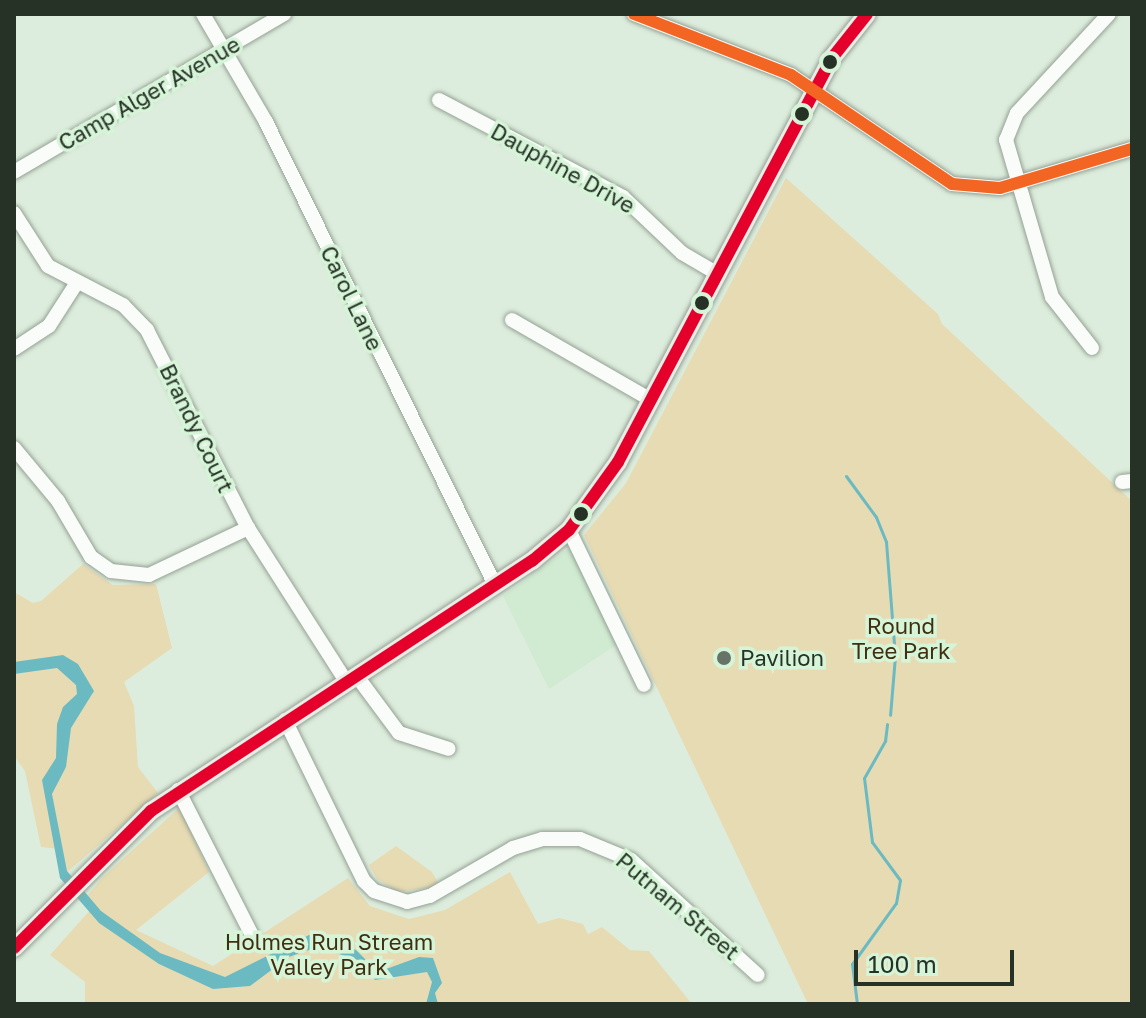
<!DOCTYPE html>
<html>
<head>
<meta charset="utf-8">
<style>
	body { margin:0 }
	#map { position:relative; width:1146px; height:1018px; overflow:hidden; background:#ddeddd; font-family:"Golos Text",sans-serif }
	div>[style] { position:absolute }
	.built>* { inset:0; background:#d0ebd1 }
	.green>* { inset:0; background:#e7dbb3 }
	.water>* { inset:0; background:#6bbac2 }
	.stream>* { height:3px; margin:-1.5px; padding:0 1.5px; transform-origin:1.5px; border-radius:1.5px; background:#6bbac2 }
	.roads { filter:drop-shadow(0 0 2px #94a194) drop-shadow(0 0 2px #94a194) }
	.minor>* { height:14px; margin:-7px; padding:0 7px; transform-origin:7px; border-radius:7px; background:#fafcfa }
	.major>* { height:18px; margin:-9px; padding:0 9px; transform-origin:9px; border-radius:9px; background:#eaede6 }
	.bus-1>* { height:12px; margin:-6px; padding:0 6px; transform-origin:6px; border-radius:6px; background:#e4002b }
	.bus-2>* { height:12px; margin:-6px; padding:0 6px; transform-origin:6px; border-radius:6px; background:#f26522 }
	.dots>* { width:22px; height:22px; translate:-50% -50%; box-sizing:border-box; border:4px solid #d6f4d7; border-radius:50% }
	span { translate:-50% -50%; white-space:nowrap; text-align:center; line-height:1.15; -webkit-text-stroke:7px #d6f4d7; paint-order:stroke }
	.street-label { font-size:22px; color:#273227 }
	.park-label { font-size:22px; color:#3f2f10 }
	.poi-label { font-size:22px; color:#273227 }
	.left { translate:0 -50%; text-align:left }
	.frame { position:absolute; inset:0; border:16px solid #273227; pointer-events:none }
	.scale { position:absolute; left:854px; top:950px; width:160px; height:36px; box-sizing:border-box; border:4px solid #273227; border-top:0; padding-left:10px; font-size:24px; line-height:28px; white-space:nowrap; color:#273227; -webkit-text-stroke:6px #d6f4d7; paint-order:stroke }
</style>
</head>
<body>
<div id="map">
	<div class="built">
		<div style="clip-path:polygon(572px 546px,618px 644px,549px 689px,503px 596px)"></div>
	</div>
	<div class="green">
		<div style="clip-path:polygon(786px 178px,938px 314px,942px 324px,1132px 501px,1132px 1004px,808px 1004px,584px 535px,626px 483px)"></div>
		<div style="clip-path:polygon(83px 564px,113px 585px,156px 584px,172px 648px,124px 682px,134px 706px,138px 767px,158px 793px,65px 874px,60px 849px,41px 847px,25px 771px,14px 756px,14px 592px,33px 603px,41px 601px)"></div>
		<div style="clip-path:polygon(180px 807px,209px 872px,136px 930px,213px 966px,348px 878px,370px 906px,409px 919px,445px 910px,510px 872px,538px 924px,559px 918px,583px 924px,588px 934px,602px 927px,630px 950px,649px 951px,692px 1004px,85px 1004px,85px 982px,50px 955px,91px 909px,86px 897px,103px 877px)"></div>
		<div style="clip-path:polygon(396px 846px,432px 872px,440px 886px,398px 892px,377px 879px,369px 865px)"></div>
	</div>
	<div class="water">
		<div style="clip-path:polygon(63px 655px,78px 664px,94px 691px,71px 728px,66px 767px,52px 794px,67px 871px,101px 911px,160px 953px,225px 977px,311px 934px,356px 950px,378px 972px,419px 957px,433px 958px,442px 983px,435px 993px,438px 1004px,426px 1004px,432px 982px,427px 972px,375px 980px,358px 960px,317px 947px,289px 957px,250px 986px,213px 989px,159px 964px,99px 923px,60px 878px,42px 780px,56px 758px,57px 724px,63px 707px,77px 694px,76px 685px,57px 668px,14px 674px,14px 662px)"></div>
	</div>
	<div class="stream">
		<div style="left:846px;top:476px;width:51px;rotate:53.8deg"></div>
		<div style="left:876px;top:517px;width:27px;rotate:68deg"></div>
		<div style="left:886px;top:542px;width:114px;rotate:85.5deg"></div>
		<div style="left:895px;top:656px;width:59px;rotate:94.8deg"></div>
		<div style="left:857px;top:1004px;width:40px;rotate:-97.1deg"></div>
		<div style="left:852px;top:964px;width:75px;rotate:-54.2deg"></div>
		<div style="left:896px;top:903px;width:23px;rotate:-80deg"></div>
		<div style="left:900px;top:880px;width:47px;rotate:-126.4deg"></div>
		<div style="left:872px;top:842px;width:64px;rotate:-97.1deg"></div>
		<div style="left:864px;top:778px;width:43px;rotate:-60.4deg"></div>
		<div style="left:885px;top:741px;width:17px;rotate:-83deg"></div>
	</div>
	<div class="roads">
		<div class="minor">
			<div style="left:203px;top:14px;width:125px;rotate:59.7deg"></div>
			<div style="left:266px;top:122px;width:517px;rotate:63.68deg"></div>
			<div style="left:634px;top:14px;width:168px;rotate:21.2deg"></div>
			<div style="left:791px;top:75px;width:194px;rotate:34.1deg"></div>
			<div style="left:952px;top:184px;width:48px;rotate:4.8deg"></div>
			<div style="left:1000px;top:188px;width:138px;rotate:-16.5deg"></div>
			<div style="left:439px;top:100px;width:208px;rotate:27.8deg"></div>
			<div style="left:623px;top:197px;width:81px;rotate:43.5deg"></div>
			<div style="left:682px;top:253px;width:42px;rotate:30.3deg"></div>
			<div style="left:14px;top:172px;width:313px;rotate:-30.3deg"></div>
			<div style="left:14px;top:213px;width:63px;rotate:57.3deg"></div>
			<div style="left:48px;top:266px;width:85px;rotate:27.5deg"></div>
			<div style="left:123px;top:305px;width:35px;rotate:46deg"></div>
			<div style="left:147px;top:330px;width:222px;rotate:63deg"></div>
			<div style="left:248px;top:528px;width:182px;rotate:57.4deg"></div>
			<div style="left:512px;top:320px;width:160px;rotate:29.9deg"></div>
			<div style="left:1092px;top:348px;width:65px;rotate:-128.1deg"></div>
			<div style="left:1052px;top:297px;width:164px;rotate:-106.3deg"></div>
			<div style="left:1006px;top:140px;width:29px;rotate:-68deg"></div>
			<div style="left:1017px;top:113px;width:135px;rotate:-47.1deg"></div>
			<div style="left:14px;top:349px;width:42px;rotate:-33.3deg"></div>
			<div style="left:49px;top:326px;width:50px;rotate:-57.3deg"></div>
			<div style="left:14px;top:448px;width:69px;rotate:50.3deg"></div>
			<div style="left:58px;top:501px;width:65px;rotate:59.5deg"></div>
			<div style="left:91px;top:557px;width:24px;rotate:35deg"></div>
			<div style="left:111px;top:571px;width:38px;rotate:6deg"></div>
			<div style="left:149px;top:575px;width:110px;rotate:-25.4deg"></div>
			<div style="left:1122px;top:482px;width:10px;rotate:-6deg"></div>
			<div style="left:569px;top:530px;width:172px;rotate:64.2deg"></div>
			<div style="left:356px;top:675px;width:72px;rotate:53.4deg"></div>
			<div style="left:399px;top:733px;width:52px;rotate:17.7deg"></div>
			<div style="left:285px;top:720px;width:179px;rotate:63.9deg"></div>
			<div style="left:364px;top:881px;width:14px;rotate:45deg"></div>
			<div style="left:374px;top:891px;width:35px;rotate:18deg"></div>
			<div style="left:407px;top:902px;width:24px;rotate:-15deg"></div>
			<div style="left:430px;top:896px;width:96px;rotate:-30deg"></div>
			<div style="left:513px;top:848px;width:30px;rotate:-17deg"></div>
			<div style="left:542px;top:839px;width:38px"></div>
			<div style="left:580px;top:839px;width:55px;rotate:22.4deg"></div>
			<div style="left:631px;top:860px;width:171px;rotate:42.2deg"></div>
			<div style="left:178px;top:790px;width:163px;rotate:63deg"></div>
		</div>
		<div class="major">
			<div style="left:14px;top:948px;width:194px;rotate:-45deg"></div>
			<div style="left:151px;top:811px;width:456px;rotate:-33.3deg"></div>
			<div style="left:532px;top:561px;width:48px;rotate:-40deg"></div>
			<div style="left:569px;top:530px;width:84px;rotate:-54.2deg"></div>
			<div style="left:618px;top:462px;width:457px;rotate:-62.1deg"></div>
			<div style="left:832px;top:58px;width:56px;rotate:-51.5deg"></div>
		</div>
	</div>
	<div class="bus-1">
		<div style="left:14px;top:948px;width:194px;rotate:-45deg"></div>
		<div style="left:151px;top:811px;width:456px;rotate:-33.3deg"></div>
		<div style="left:532px;top:561px;width:48px;rotate:-40deg"></div>
		<div style="left:569px;top:530px;width:84px;rotate:-54.2deg"></div>
		<div style="left:618px;top:462px;width:457px;rotate:-62.1deg"></div>
		<div style="left:832px;top:58px;width:56px;rotate:-51.5deg"></div>
	</div>
	<div class="bus-2">
		<div style="left:634px;top:14px;width:168px;rotate:21.2deg"></div>
		<div style="left:791px;top:75px;width:194px;rotate:34.1deg"></div>
		<div style="left:952px;top:184px;width:48px;rotate:4.8deg"></div>
		<div style="left:1000px;top:188px;width:138px;rotate:-16.5deg"></div>
	</div>
	<div class="dots">
		<div style="left:830px;top:62px;background:#273227"></div>
		<div style="left:802px;top:114px;background:#273227"></div>
		<div style="left:702px;top:303px;background:#273227"></div>
		<div style="left:581px;top:514px;background:#273227"></div>
		<div style="left:724px;top:658px;background:#677367"></div>
	</div>
	<div class="street-label">
		<span style="left:149px;top:93px;rotate:-30deg">Camp Alger Avenue</span>
		<span style="left:563px;top:168px;rotate:29deg">Dauphine Drive</span>
		<span style="left:352px;top:298px;rotate:64deg">Carol Lane</span>
		<span style="left:197px;top:428px;rotate:64deg">Brandy Court</span>
		<span style="left:678px;top:906px;rotate:40deg">Putnam Street</span>
	</div>
	<div class="park-label">
		<span style="left:901px;top:638px">Round<br>Tree Park</span>
		<span style="left:329px;top:954px">Holmes Run Stream<br>Valley Park</span>
	</div>
	<div class="poi-label">
		<span class="left" style="left:740px;top:658px">Pavilion</span>
	</div>
	<div class="frame"></div>
	<div class="scale">100 m</div>
</div>
</body>
</html>
